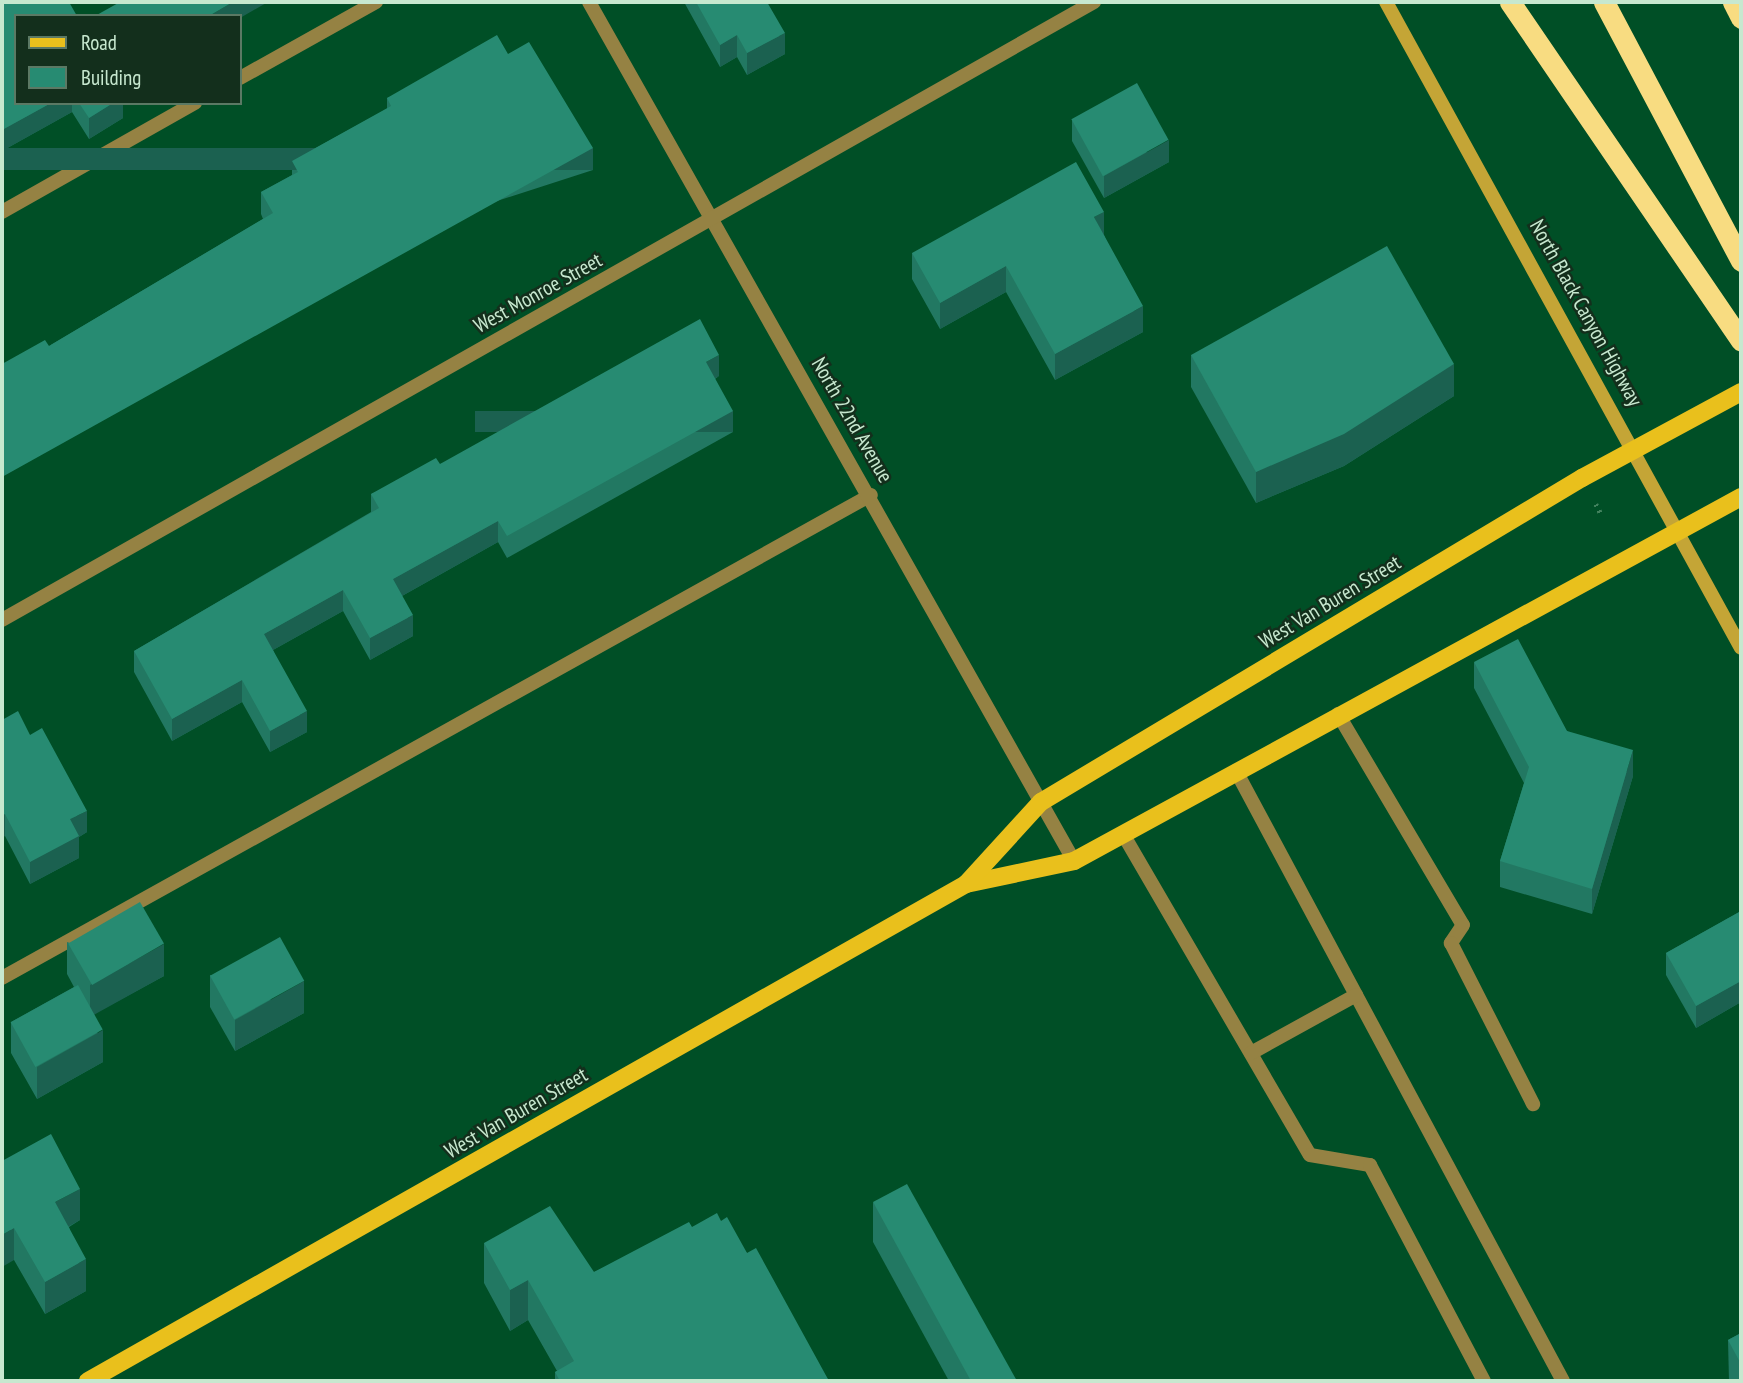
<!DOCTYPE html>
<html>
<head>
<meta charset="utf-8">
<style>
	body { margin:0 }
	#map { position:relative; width:1743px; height:1383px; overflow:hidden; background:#004f26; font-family:"PT Sans Narrow",sans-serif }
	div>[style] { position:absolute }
	.path>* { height:4.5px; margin-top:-2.25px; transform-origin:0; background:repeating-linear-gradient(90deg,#42825e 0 2px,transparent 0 7px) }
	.lane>* { height:14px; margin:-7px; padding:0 7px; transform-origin:7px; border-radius:7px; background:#958243 }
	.street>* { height:14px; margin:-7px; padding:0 7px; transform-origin:7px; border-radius:7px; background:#958243 }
	.secondary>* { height:14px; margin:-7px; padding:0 7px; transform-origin:7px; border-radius:7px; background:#c4a536 }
	.primary>* { height:18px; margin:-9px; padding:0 9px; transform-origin:9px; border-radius:9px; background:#e9c01c }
	.highway>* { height:21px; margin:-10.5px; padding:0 10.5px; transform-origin:10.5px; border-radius:10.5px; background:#f8dc81 }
	.wall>* { inset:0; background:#227862 }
	.shaded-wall>* { inset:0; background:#1b6150; transform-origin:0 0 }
	.building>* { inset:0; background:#278b72; transform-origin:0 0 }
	span { translate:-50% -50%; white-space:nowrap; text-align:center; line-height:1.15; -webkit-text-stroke:5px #132f1c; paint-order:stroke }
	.street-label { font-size:21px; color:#c7e8cf }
	.frame { position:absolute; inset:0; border:4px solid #c7e8cf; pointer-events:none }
	.legend { position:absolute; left:14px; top:14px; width:228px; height:91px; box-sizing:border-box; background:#132f1c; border:2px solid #5b7964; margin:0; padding:9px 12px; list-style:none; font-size:21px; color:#c7e8cf }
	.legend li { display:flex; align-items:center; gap:14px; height:35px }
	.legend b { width:35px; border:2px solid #5b7964 }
</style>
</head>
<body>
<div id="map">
	<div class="path">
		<div style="left:1596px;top:504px;width:13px;rotate:63deg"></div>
	</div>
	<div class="lane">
		<div style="left:240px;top:78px;width:156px;rotate:-29.2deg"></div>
		<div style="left:2px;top:212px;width:222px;rotate:-29.5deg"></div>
		<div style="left:1338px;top:714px;width:245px;rotate:59.4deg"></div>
		<div style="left:1463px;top:925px;width:22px;rotate:124deg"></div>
		<div style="left:1451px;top:943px;width:181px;rotate:63deg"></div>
		<div style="left:1236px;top:771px;width:692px;rotate:61.81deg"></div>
		<div style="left:1123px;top:834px;width:371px;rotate:59.8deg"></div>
		<div style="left:1310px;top:1155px;width:61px;rotate:9.5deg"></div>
		<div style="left:1370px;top:1165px;width:244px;rotate:62.2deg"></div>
		<div style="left:2px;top:978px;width:994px;rotate:-29.07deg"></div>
		<div style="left:1251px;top:1053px;width:120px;rotate:-28.9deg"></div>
	</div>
	<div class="street">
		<div style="left:589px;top:2px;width:986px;rotate:60.55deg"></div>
		<div style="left:2px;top:620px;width:1255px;rotate:-29.51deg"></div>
	</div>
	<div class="secondary">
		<div style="left:1386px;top:2px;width:737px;rotate:61.21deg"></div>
	</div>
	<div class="primary">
		<div style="left:966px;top:884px;width:110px;rotate:-12deg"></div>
		<div style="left:1074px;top:861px;width:760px;rotate:-28.62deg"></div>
		<div style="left:88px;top:1381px;width:1009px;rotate:-29.51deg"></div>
		<div style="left:966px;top:884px;width:111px;rotate:-47.6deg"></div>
		<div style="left:1041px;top:802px;width:631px;rotate:-30.92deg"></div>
		<div style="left:1582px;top:478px;width:181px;rotate:-28.4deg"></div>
	</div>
	<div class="highway">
		<div style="left:1510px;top:2px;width:410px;rotate:55.7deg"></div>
		<div style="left:1604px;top:2px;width:293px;rotate:62.1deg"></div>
		<div style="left:1733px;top:2px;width:18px;rotate:63deg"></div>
	</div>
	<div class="wall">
		<div style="clip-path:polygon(2px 2px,16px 103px,123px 103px,123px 118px,89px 139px,72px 112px,2px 151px)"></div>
		<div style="clip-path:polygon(684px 2px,767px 2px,785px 54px,747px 75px,737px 57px,720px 67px)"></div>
		<div style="clip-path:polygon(508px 54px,593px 170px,49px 346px,263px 219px,261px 214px,261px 192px,292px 175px,292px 161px,387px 109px,387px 98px)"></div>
		<div style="clip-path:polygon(1072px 120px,1169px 162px,1104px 198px,1072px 141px)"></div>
		<div style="clip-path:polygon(1104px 235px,1143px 332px,1055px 380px,1006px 292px,940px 329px,912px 279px,912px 253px)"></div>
		<div style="clip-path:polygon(1191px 355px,1454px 396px,1344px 466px,1256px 503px,1191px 387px)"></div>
		<div style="clip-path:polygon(719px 376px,715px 379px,733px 432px,507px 558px,498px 542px,402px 596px,413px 636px,370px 660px,343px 611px,273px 650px,307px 732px,270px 752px,242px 702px,172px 741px,134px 672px,134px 651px,371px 512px,371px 494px,440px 464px)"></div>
		<div style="clip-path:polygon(1474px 662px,1567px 731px,1633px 776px,1592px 914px,1500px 887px,1500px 861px,1524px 783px,1474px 688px)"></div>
		<div style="clip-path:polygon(2px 720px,30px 735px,87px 832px,79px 837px,79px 858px,30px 884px,5px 836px)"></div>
		<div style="clip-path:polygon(1741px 911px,1741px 1002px,1696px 1028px,1666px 975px,1666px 953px)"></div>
		<div style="clip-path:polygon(67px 942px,164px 976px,94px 1014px,103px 1062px,37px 1099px,11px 1053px,11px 1022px,74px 987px,67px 974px)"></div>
		<div style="clip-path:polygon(210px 975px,304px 1013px,235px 1051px,210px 1007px)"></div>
		<div style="clip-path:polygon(2px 1161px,80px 1220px,69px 1227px,86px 1291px,45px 1314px,14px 1260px)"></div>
		<div style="clip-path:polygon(873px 1202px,1017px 1381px,949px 1381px,873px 1242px)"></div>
		<div style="clip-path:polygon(721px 1221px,747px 1253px,829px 1381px,555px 1381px,555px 1372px,557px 1371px,528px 1320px,510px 1331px,484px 1283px,484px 1243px,594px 1272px,692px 1227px)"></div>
		<div style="clip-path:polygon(1741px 1333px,1741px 1381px,1729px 1381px,1728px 1340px)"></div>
	</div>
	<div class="shaded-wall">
		<div style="clip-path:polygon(233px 2px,268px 2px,240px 18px,240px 16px,209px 16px)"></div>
		<div style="clip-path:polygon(785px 33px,785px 54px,747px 75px,747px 53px)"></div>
		<div style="clip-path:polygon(737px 35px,737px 57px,720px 67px,720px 45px)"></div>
		<div style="clip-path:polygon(51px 103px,72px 103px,72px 112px,2px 151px,2px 130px)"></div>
		<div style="clip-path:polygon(113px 103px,123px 103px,123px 118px,89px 139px,89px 118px)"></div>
		<div style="clip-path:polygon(1169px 140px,1169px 162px,1104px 198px,1104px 176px)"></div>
		<div style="left:593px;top:148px;width:22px;height:676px;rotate:90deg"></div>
		<div style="clip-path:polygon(1104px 212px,1104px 238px,1094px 217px)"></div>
		<div style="clip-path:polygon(1006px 266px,1006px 292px,940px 329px,940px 303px)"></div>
		<div style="clip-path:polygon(1143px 306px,1143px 332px,1055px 380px,1055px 354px)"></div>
		<div style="clip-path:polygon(719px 355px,719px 376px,706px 384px,706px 362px)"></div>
		<div style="clip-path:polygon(1454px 364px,1454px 396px,1344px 466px,1256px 503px,1256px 472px)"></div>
		<div style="left:733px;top:411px;width:21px;height:258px;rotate:90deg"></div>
		<div style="clip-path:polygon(498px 521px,498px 542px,393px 601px,393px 579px)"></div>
		<div style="clip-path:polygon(343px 590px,343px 611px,264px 655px,264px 634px)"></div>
		<div style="clip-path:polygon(413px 615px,413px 636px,370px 660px,370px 638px)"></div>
		<div style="clip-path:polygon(242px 680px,242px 702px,172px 741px,172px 719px)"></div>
		<div style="clip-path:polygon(307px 711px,307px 732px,270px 752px,270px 731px)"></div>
		<div style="clip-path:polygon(1633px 750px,1633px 776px,1592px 914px,1592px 889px)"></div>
		<div style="clip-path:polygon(87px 811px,87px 832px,79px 837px,79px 858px,30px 884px,30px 862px,70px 819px)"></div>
		<div style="clip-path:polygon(5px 814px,5px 836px,2px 838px,2px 816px)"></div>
		<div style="clip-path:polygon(164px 944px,164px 976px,90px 1017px,90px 985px)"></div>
		<div style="clip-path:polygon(304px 981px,304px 1013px,235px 1051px,235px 1020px)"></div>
		<div style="clip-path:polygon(1741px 981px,1741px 1002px,1696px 1028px,1696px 1006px)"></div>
		<div style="clip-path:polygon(103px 1030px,103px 1062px,37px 1099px,37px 1067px)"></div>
		<div style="clip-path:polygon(80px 1189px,80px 1220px,55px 1234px,55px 1202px)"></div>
		<div style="clip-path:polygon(14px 1228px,14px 1260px,2px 1267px,2px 1235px)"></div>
		<div style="clip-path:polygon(86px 1259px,86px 1291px,45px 1314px,45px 1282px)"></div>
		<div style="clip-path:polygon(528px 1280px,528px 1320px,510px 1331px,510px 1290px)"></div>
	</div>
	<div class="building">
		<div style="clip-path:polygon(2px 2px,69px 2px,77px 16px,16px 16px,16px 103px,51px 103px,2px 130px)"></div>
		<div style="clip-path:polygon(120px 2px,233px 2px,209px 16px,95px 16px)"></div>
		<div style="clip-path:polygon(696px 2px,767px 2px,785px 33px,747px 53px,737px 35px,720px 45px)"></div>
		<div style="clip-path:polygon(497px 35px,508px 54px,529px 42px,593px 148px,2px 477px,2px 364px,45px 340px,49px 346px,273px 213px,261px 192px,298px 172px,292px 161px,391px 106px,387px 98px)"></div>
		<div style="left:1137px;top:83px;width:65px;height:75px;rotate:61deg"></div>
		<div style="clip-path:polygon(79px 103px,113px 103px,89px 118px)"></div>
		<div style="clip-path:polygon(1076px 162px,1104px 212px,1094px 217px,1143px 306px,1055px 354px,1006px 266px,940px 303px,912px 253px)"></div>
		<div style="clip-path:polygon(1387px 246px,1454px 364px,1344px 434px,1256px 472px,1191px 355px)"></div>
		<div style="clip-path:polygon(700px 319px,719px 355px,706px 362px,733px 411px,507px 536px,498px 521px,393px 579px,413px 615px,370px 638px,343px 590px,264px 634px,307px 711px,270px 731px,242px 680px,172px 719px,134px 651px,379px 508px,371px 494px,436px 458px,440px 464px)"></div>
		<div style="clip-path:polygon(1518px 639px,1567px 731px,1633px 750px,1592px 889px,1500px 861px,1529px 767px,1474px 662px)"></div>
		<div style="clip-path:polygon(18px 711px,30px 735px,42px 728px,87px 811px,70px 819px,79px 836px,30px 862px,5px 814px,2px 816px,2px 720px)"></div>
		<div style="left:140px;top:902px;width:48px;height:83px;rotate:60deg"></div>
		<div style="clip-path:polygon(1741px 911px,1741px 981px,1696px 1006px,1666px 953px)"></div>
		<div style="left:280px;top:937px;width:50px;height:80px;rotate:61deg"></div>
		<div style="left:78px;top:985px;width:51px;height:77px;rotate:61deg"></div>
		<div style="clip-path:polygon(51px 1134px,80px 1189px,55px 1202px,86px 1259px,45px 1282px,14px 1228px,2px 1235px,2px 1161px)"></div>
		<div style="clip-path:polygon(907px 1184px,1017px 1381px,971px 1381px,873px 1202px)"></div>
		<div style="clip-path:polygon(550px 1206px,594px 1272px,689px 1222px,692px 1227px,717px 1213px,721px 1221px,727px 1217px,747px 1253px,756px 1248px,829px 1381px,560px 1381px,555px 1372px,574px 1361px,528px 1280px,510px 1290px,484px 1243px)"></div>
		<div style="clip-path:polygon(1741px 1333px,1741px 1364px,1728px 1340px)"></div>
	</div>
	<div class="street-label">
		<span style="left:538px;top:293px;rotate:-29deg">West Monroe Street</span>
		<span style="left:1586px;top:313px;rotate:61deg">North Black Canyon Highway</span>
		<span style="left:852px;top:420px;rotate:60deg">North 22nd Avenue</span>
		<span style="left:1330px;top:602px;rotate:-31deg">West Van Buren Street</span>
		<span style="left:516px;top:1113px;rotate:-30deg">West Van Buren Street</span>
	</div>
	<div class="frame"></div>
	<ul class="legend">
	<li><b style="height:9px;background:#e9c01c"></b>Road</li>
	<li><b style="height:19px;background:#278b72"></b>Building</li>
	</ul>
</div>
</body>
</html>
